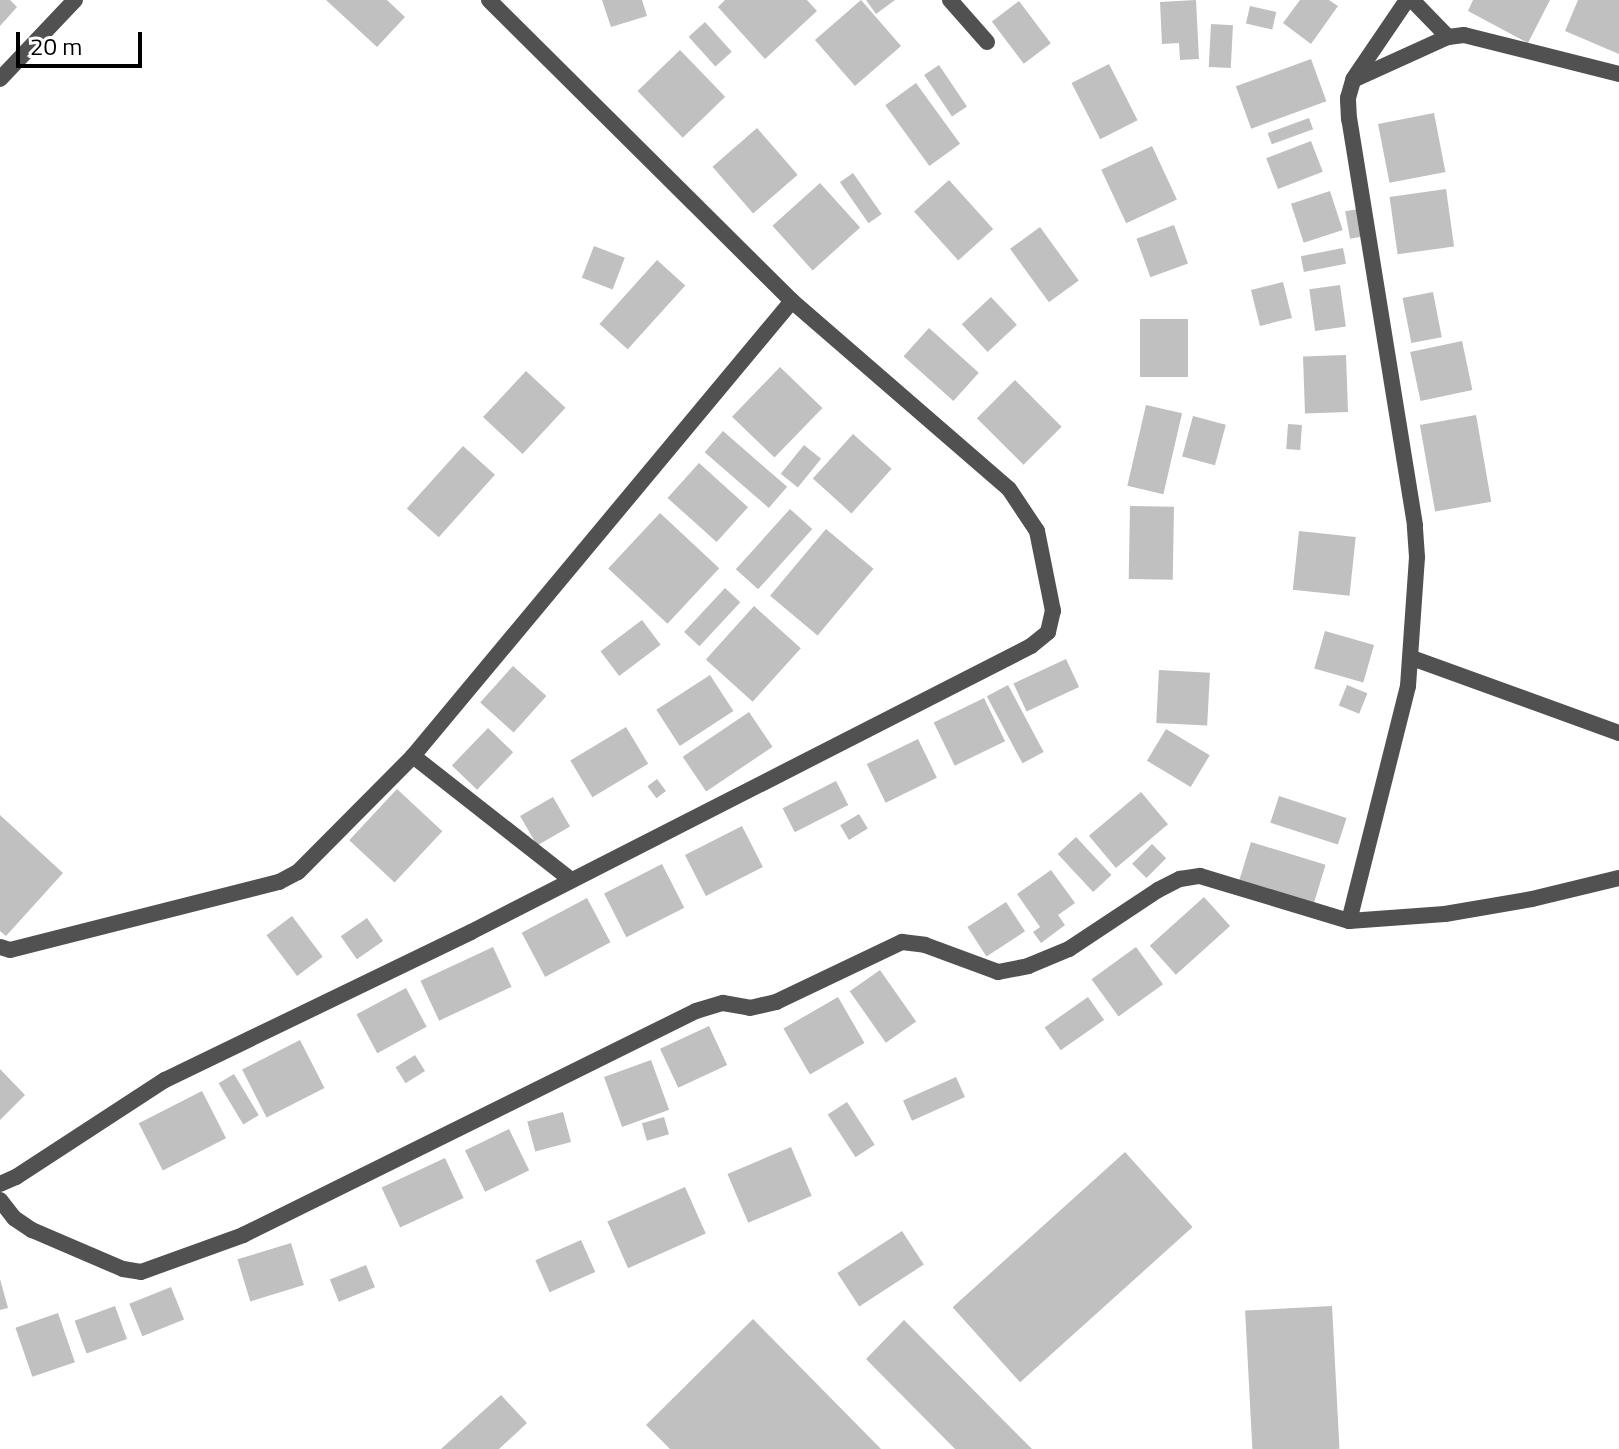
<!DOCTYPE html>
<html>
<head>
<meta charset="utf-8">
<style>
	body { margin:0 }
	#map { position:relative; width:1619px; height:1449px; overflow:hidden; background:#fff; font-family:"Titillium Web",sans-serif }
	div>[style] { position:absolute }
	.building>* { inset:0; background:#c0c0c0; transform-origin:0 0 }
	.minor>* { height:16px; margin:-8px; padding:0 8px; transform-origin:8px; border-radius:8px; background:#515151 }
	span { translate:-50% -50%; white-space:nowrap; text-align:center; line-height:1.15; -webkit-text-stroke:6px #fff; paint-order:stroke }
	.scale { position:absolute; left:16px; top:32px; width:126px; height:36px; box-sizing:border-box; border:4px solid #000; border-top:0; padding-left:10px; font-size:24px; line-height:28px; white-space:nowrap; color:#000; -webkit-text-stroke:6px #fff; paint-order:stroke }
</style>
</head>
<body>
<div id="map">
	<div class="building">
		<div style="clip-path:polygon(0 0,10px 0,17px 7px,0 26px)"></div>
		<div style="clip-path:polygon(326px 0,387px 0,405px 17px,377px 47px)"></div>
		<div style="clip-path:polygon(602px 0,642px 0,647px 16px,611px 27px)"></div>
		<div style="clip-path:polygon(725px 0,807px 0,817px 11px,765px 59px,718px 7px)"></div>
		<div style="left:861px;top:0;width:61px;height:61px;rotate:49deg"></div>
		<div style="clip-path:polygon(866px 0,895px 0,876px 14px)"></div>
		<div style="clip-path:polygon(1196px 0,1199px 59px,1180px 60px,1179px 43px,1162px 44px,1160px 2px)"></div>
		<div style="clip-path:polygon(1300px 0,1329px 0,1338px 6px,1311px 44px,1283px 23px)"></div>
		<div style="clip-path:polygon(1473px 0,1550px 0,1528px 43px,1468px 11px)"></div>
		<div style="clip-path:polygon(1578px 0,1619px 0,1619px 54px,1565px 31px)"></div>
		<div style="left:1019px;top:1px;width:53px;height:34px;rotate:53deg"></div>
		<div style="left:1250px;top:6px;width:27px;height:18px;rotate:13deg"></div>
		<div style="left:705px;top:22px;width:40px;height:22px;rotate:48deg"></div>
		<div style="left:1211px;top:24px;width:22px;height:43px;rotate:3deg"></div>
		<div style="left:680px;top:50px;width:65px;height:59px;rotate:46deg"></div>
		<div style="left:1311px;top:59px;width:45px;height:80px;rotate:70deg"></div>
		<div style="left:1109px;top:64px;width:63px;height:42px;rotate:63deg"></div>
		<div style="left:939px;top:65px;width:50px;height:18px;rotate:56deg"></div>
		<div style="left:916px;top:83px;width:75px;height:38px;rotate:54deg"></div>
		<div style="left:1434px;top:113px;width:60px;height:57px;rotate:79deg"></div>
		<div style="left:1309px;top:118px;width:12px;height:44px;rotate:70deg"></div>
		<div style="left:757px;top:128px;width:62px;height:59px;rotate:49deg"></div>
		<div style="left:1311px;top:141px;width:33px;height:48px;rotate:69deg"></div>
		<div style="left:1152px;top:146px;width:59px;height:56px;rotate:65deg"></div>
		<div style="left:853px;top:173px;width:50px;height:16px;rotate:55deg"></div>
		<div style="left:949px;top:180px;width:66px;height:47px;rotate:48deg"></div>
		<div style="left:820px;top:183px;width:60px;height:64px;rotate:48deg"></div>
		<div style="left:1446px;top:189px;width:58px;height:57px;rotate:82deg"></div>
		<div style="left:1330px;top:191px;width:41px;height:41px;rotate:72deg"></div>
		<div style="left:1358px;top:209px;width:28px;height:13px;rotate:80deg"></div>
		<div style="left:1174px;top:225px;width:41px;height:40px;rotate:70deg"></div>
		<div style="left:1040px;top:227px;width:66px;height:37px;rotate:54deg"></div>
		<div style="left:594px;top:246px;width:33px;height:34px;rotate:21deg"></div>
		<div style="left:1343px;top:248px;width:16px;height:43px;rotate:79deg"></div>
		<div style="left:657px;top:260px;width:38px;height:86px;rotate:42deg"></div>
		<div style="left:1283px;top:282px;width:37px;height:33px;rotate:76deg"></div>
		<div style="left:1340px;top:285px;width:42px;height:31px;rotate:82deg"></div>
		<div style="left:1433px;top:292px;width:46px;height:31px;rotate:79deg"></div>
		<div style="left:991px;top:297px;width:38px;height:40px;rotate:47deg"></div>
		<div style="left:1140px;top:319px;width:48px;height:58px"></div>
		<div style="left:929px;top:328px;width:67px;height:38px;rotate:42deg"></div>
		<div style="left:1462px;top:341px;width:50px;height:53px;rotate:78deg"></div>
		<div style="left:1346px;top:355px;width:57px;height:43px;rotate:88deg"></div>
		<div style="left:780px;top:367px;width:59px;height:69px;rotate:44deg"></div>
		<div style="left:526px;top:371px;width:54px;height:63px;rotate:43deg"></div>
		<div style="left:1015px;top:380px;width:66px;height:54px;rotate:45deg"></div>
		<div style="left:1146px;top:405px;width:37px;height:83px;rotate:13deg"></div>
		<div style="left:1476px;top:415px;width:88px;height:57px;rotate:80deg"></div>
		<div style="left:1193px;top:416px;width:34px;height:42px;rotate:15deg"></div>
		<div style="left:1288px;top:424px;width:14px;height:25px;rotate:4deg"></div>
		<div style="left:723px;top:431px;width:85px;height:28px;rotate:41deg"></div>
		<div style="left:853px;top:434px;width:52px;height:60px;rotate:42deg"></div>
		<div style="left:804px;top:445px;width:22px;height:37px;rotate:39deg"></div>
		<div style="left:463px;top:446px;width:43px;height:84px;rotate:42deg"></div>
		<div style="left:699px;top:463px;width:66px;height:47px;rotate:42deg"></div>
		<div style="left:1130px;top:506px;width:44px;height:73px;rotate:1deg"></div>
		<div style="left:790px;top:509px;width:30px;height:81px;rotate:42deg"></div>
		<div style="left:660px;top:513px;width:81px;height:76px;rotate:43deg"></div>
		<div style="left:826px;top:529px;width:62px;height:87px;rotate:40deg"></div>
		<div style="left:1299px;top:531px;width:57px;height:59px;rotate:6deg"></div>
		<div style="left:725px;top:588px;width:21px;height:60px;rotate:43deg"></div>
		<div style="left:754px;top:606px;width:63px;height:72px;rotate:42deg"></div>
		<div style="left:642px;top:620px;width:31px;height:52px;rotate:53deg"></div>
		<div style="left:1325px;top:631px;width:51px;height:39px;rotate:16deg"></div>
		<div style="left:1066px;top:659px;width:31px;height:58px;rotate:65deg"></div>
		<div style="left:513px;top:666px;width:45px;height:49px;rotate:42deg"></div>
		<div style="left:1159px;top:670px;width:51px;height:53px;rotate:3deg"></div>
		<div style="left:710px;top:675px;width:43px;height:64px;rotate:57deg"></div>
		<div style="left:1008px;top:685px;width:76px;height:24px;rotate:62deg"></div>
		<div style="left:1347px;top:685px;width:22px;height:22px;rotate:22deg"></div>
		<div style="left:984px;top:698px;width:48px;height:56px;rotate:64deg"></div>
		<div style="left:749px;top:712px;width:42px;height:80px;rotate:56deg"></div>
		<div style="left:626px;top:727px;width:43px;height:65px;rotate:59deg"></div>
		<div style="left:488px;top:728px;width:35px;height:52px;rotate:44deg"></div>
		<div style="left:1166px;top:729px;width:51px;height:37px;rotate:31deg"></div>
		<div style="left:918px;top:739px;width:43px;height:57px;rotate:64deg"></div>
		<div style="left:657px;top:779px;width:15px;height:12px;rotate:53deg"></div>
		<div style="left:836px;top:781px;width:27px;height:60px;rotate:63deg"></div>
		<div style="left:397px;top:789px;width:62px;height:70px;rotate:43deg"></div>
		<div style="left:1141px;top:792px;width:42px;height:68px;rotate:50deg"></div>
		<div style="left:1279px;top:796px;width:71px;height:28px;rotate:18deg"></div>
		<div style="left:553px;top:797px;width:34px;height:38px;rotate:60deg"></div>
		<div style="left:859px;top:814px;width:17px;height:22px;rotate:59deg"></div>
		<div style="clip-path:polygon(0 815px,63px 873px,6px 936px,0 931px)"></div>
		<div style="left:742px;top:826px;width:46px;height:64px;rotate:63deg"></div>
		<div style="left:1076px;top:837px;width:52px;height:25px;rotate:47deg"></div>
		<div style="left:1251px;top:842px;width:78px;height:43px;rotate:17deg"></div>
		<div style="left:1152px;top:844px;width:20px;height:28px;rotate:45deg"></div>
		<div style="left:662px;top:864px;width:49px;height:65px;rotate:63deg"></div>
		<div style="clip-path:polygon(1051px 870px,1075px 903px,1058px 915px,1065px 925px,1041px 943px,1033px 932px,1040px 927px,1017px 894px)"></div>
		<div style="left:1204px;top:897px;width:39px;height:73px;rotate:48deg"></div>
		<div style="left:587px;top:898px;width:50px;height:74px;rotate:62deg"></div>
		<div style="left:1006px;top:902px;width:35px;height:46px;rotate:57deg"></div>
		<div style="left:292px;top:916px;width:51px;height:32px;rotate:53deg"></div>
		<div style="left:367px;top:918px;width:28px;height:32px;rotate:55deg"></div>
		<div style="left:493px;top:947px;width:44px;height:80px;rotate:65deg"></div>
		<div style="left:1136px;top:947px;width:46px;height:55px;rotate:54deg"></div>
		<div style="left:880px;top:970px;width:63px;height:37px;rotate:55deg"></div>
		<div style="left:406px;top:988px;width:44px;height:56px;rotate:62deg"></div>
		<div style="left:838px;top:997px;width:53px;height:63px;rotate:60deg"></div>
		<div style="left:1088px;top:997px;width:28px;height:53px;rotate:55deg"></div>
		<div style="left:709px;top:1026px;width:43px;height:54px;rotate:65deg"></div>
		<div style="left:300px;top:1040px;width:54px;height:65px;rotate:63deg"></div>
		<div style="left:415px;top:1055px;width:19px;height:23px;rotate:58deg"></div>
		<div style="left:651px;top:1060px;width:53px;height:50px;rotate:70deg"></div>
		<div style="clip-path:polygon(0 1069px,25px 1095px,0 1120px)"></div>
		<div style="left:234px;top:1074px;width:48px;height:18px;rotate:59deg"></div>
		<div style="left:956px;top:1077px;width:22px;height:58px;rotate:66deg"></div>
		<div style="left:202px;top:1091px;width:53px;height:71px;rotate:63deg"></div>
		<div style="left:847px;top:1102px;width:51px;height:23px;rotate:57deg"></div>
		<div style="left:563px;top:1112px;width:31px;height:37px;rotate:75deg"></div>
		<div style="left:664px;top:1117px;width:18px;height:23px;rotate:74deg"></div>
		<div style="left:509px;top:1129px;width:46px;height:49px;rotate:64deg"></div>
		<div style="left:791px;top:1147px;width:53px;height:69px;rotate:67deg"></div>
		<div style="left:1125px;top:1152px;width:101px;height:232px;rotate:48deg"></div>
		<div style="left:445px;top:1158px;width:44px;height:70px;rotate:65deg"></div>
		<div style="left:685px;top:1187px;width:51px;height:85px;rotate:66deg"></div>
		<div style="left:902px;top:1231px;width:40px;height:77px;rotate:57deg"></div>
		<div style="left:581px;top:1240px;width:35px;height:50px;rotate:66deg"></div>
		<div style="left:291px;top:1243px;width:44px;height:56px;rotate:73deg"></div>
		<div style="left:366px;top:1265px;width:24px;height:39px;rotate:68deg"></div>
		<div style="clip-path:polygon(0 1279px,8px 1308px,0 1310px)"></div>
		<div style="left:171px;top:1287px;width:35px;height:45px;rotate:68deg"></div>
		<div style="left:115px;top:1306px;width:35px;height:43px;rotate:70deg"></div>
		<div style="left:1332px;top:1306px;width:143px;height:87px;rotate:87deg"></div>
		<div style="left:58px;top:1313px;width:52px;height:45px;rotate:71deg"></div>
		<div style="clip-path:polygon(753px 1319px,881px 1449px,670px 1449px,646px 1425px)"></div>
		<div style="clip-path:polygon(904px 1320px,1032px 1449px,955px 1449px,866px 1359px)"></div>
		<div style="clip-path:polygon(501px 1395px,527px 1423px,499px 1449px,441px 1449px)"></div>
	</div>
	<div class="minor">
		<div style="left:950px;top:0;width:56px;rotate:48.6deg"></div>
		<div style="left:1412px;top:0;width:52px;rotate:45.8deg"></div>
		<div style="left:1354px;top:78px;width:94px;rotate:-55.8deg"></div>
		<div style="left:0;top:79px;width:109px;rotate:-46.5deg"></div>
		<div style="left:1412px;top:658px;width:220px;rotate:19.9deg"></div>
		<div style="left:413px;top:756px;width:199px;rotate:38.1deg"></div>
		<div style="left:1349px;top:921px;width:242px;rotate:-75.9deg"></div>
		<div style="left:1408px;top:686px;width:129px;rotate:-86deg"></div>
		<div style="left:1417px;top:557px;width:32px;rotate:-94deg"></div>
		<div style="left:1415px;top:525px;width:411px;rotate:-99.2deg"></div>
		<div style="left:1349px;top:119px;width:21px;rotate:-93deg"></div>
		<div style="left:1348px;top:98px;width:19px;rotate:-74deg"></div>
		<div style="left:1353px;top:80px;width:104px;rotate:-24.4deg"></div>
		<div style="left:1448px;top:37px;width:16px;rotate:-7deg"></div>
		<div style="left:1464px;top:35px;width:160px;rotate:14.1deg"></div>
		<div style="left:0;top:947px;width:10px;rotate:17deg"></div>
		<div style="left:10px;top:950px;width:277px;rotate:-14.2deg"></div>
		<div style="left:279px;top:882px;width:21px;rotate:-28deg"></div>
		<div style="left:298px;top:872px;width:163px;rotate:-45.2deg"></div>
		<div style="left:413px;top:756px;width:592px;rotate:-50.21deg"></div>
		<div style="left:792px;top:301px;width:427px;rotate:-135.2deg"></div>
		<div style="left:0;top:1184px;width:17px;rotate:-24deg"></div>
		<div style="left:16px;top:1177px;width:178px;rotate:-33.1deg"></div>
		<div style="left:165px;top:1080px;width:340px;rotate:-25.8deg"></div>
		<div style="left:471px;top:932px;width:629px;rotate:-27.05deg"></div>
		<div style="left:1031px;top:646px;width:22px;rotate:-39deg"></div>
		<div style="left:1048px;top:632px;width:22px;rotate:-77deg"></div>
		<div style="left:1053px;top:611px;width:82px;rotate:-101.3deg"></div>
		<div style="left:1037px;top:531px;width:50px;rotate:-123.7deg"></div>
		<div style="left:1009px;top:489px;width:287px;rotate:-139.1deg"></div>
		<div style="left:0;top:1200px;width:23px;rotate:52deg"></div>
		<div style="left:14px;top:1218px;width:22px;rotate:34deg"></div>
		<div style="left:32px;top:1230px;width:99px;rotate:23.2deg"></div>
		<div style="left:123px;top:1269px;width:18px;rotate:9deg"></div>
		<div style="left:141px;top:1272px;width:109px;rotate:-19.9deg"></div>
		<div style="left:243px;top:1235px;width:505px;rotate:-26.31deg"></div>
		<div style="left:696px;top:1011px;width:28px;rotate:-17deg"></div>
		<div style="left:723px;top:1003px;width:27px;rotate:10deg"></div>
		<div style="left:750px;top:1008px;width:27px;rotate:-13deg"></div>
		<div style="left:776px;top:1002px;width:140px;rotate:-25.5deg"></div>
		<div style="left:902px;top:942px;width:23px;rotate:7deg"></div>
		<div style="left:925px;top:945px;width:78px;rotate:20.3deg"></div>
		<div style="left:998px;top:972px;width:31px;rotate:-11deg"></div>
		<div style="left:1028px;top:966px;width:44px;rotate:-22.5deg"></div>
		<div style="left:1069px;top:949px;width:107px;rotate:-33.5deg"></div>
		<div style="left:1158px;top:890px;width:25px;rotate:-27deg"></div>
		<div style="left:1180px;top:879px;width:20px;rotate:-9deg"></div>
		<div style="left:1200px;top:876px;width:156px;rotate:16.8deg"></div>
		<div style="left:1349px;top:921px;width:96px;rotate:-4.2deg"></div>
		<div style="left:1445px;top:914px;width:88px;rotate:-9.8deg"></div>
		<div style="left:1532px;top:899px;width:89px;rotate:-13.6deg"></div>
	</div>
	<div class="scale">20 m</div>
</div>
</body>
</html>
